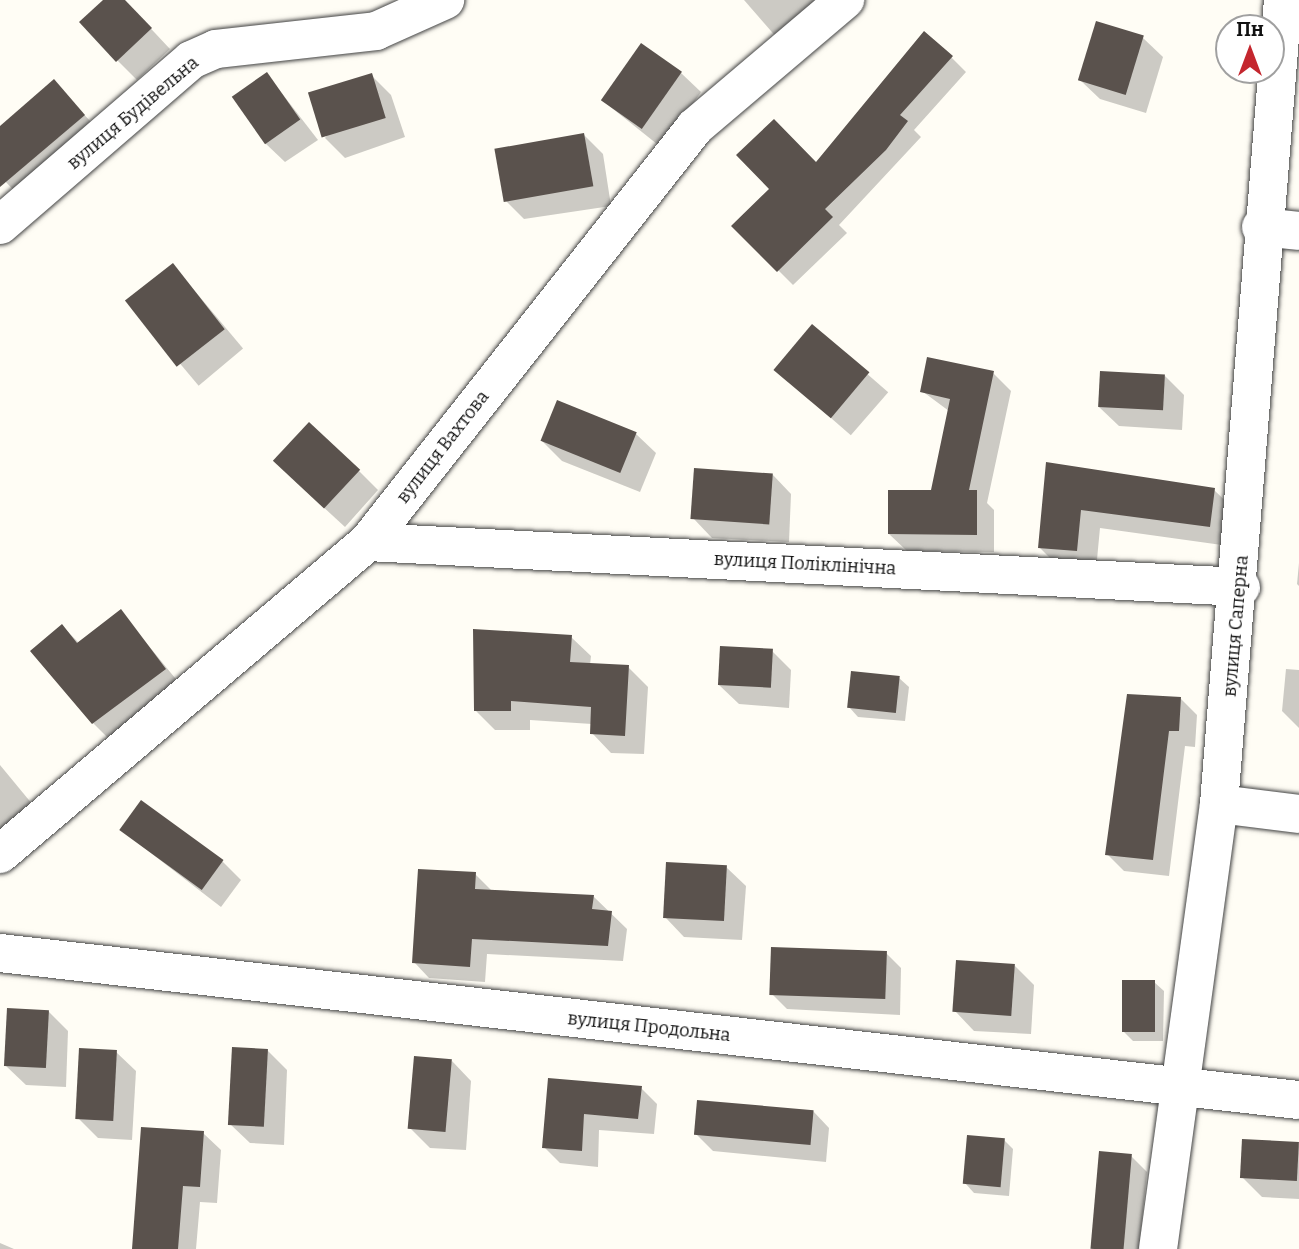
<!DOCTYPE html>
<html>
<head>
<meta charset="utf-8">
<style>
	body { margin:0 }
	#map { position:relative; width:1299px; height:1249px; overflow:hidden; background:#fffdf5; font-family:Bitter,serif }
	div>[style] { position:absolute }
	.shadow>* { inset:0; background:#0003; transform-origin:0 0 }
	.building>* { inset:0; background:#5a524d; transform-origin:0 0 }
	.roads { filter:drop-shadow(0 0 2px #444) drop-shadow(0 0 2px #444) }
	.minor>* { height:38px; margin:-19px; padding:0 19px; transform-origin:19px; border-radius:19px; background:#fff }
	span { translate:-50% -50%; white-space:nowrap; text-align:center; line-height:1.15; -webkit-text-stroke:7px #fff; paint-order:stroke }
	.street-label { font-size:18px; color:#111 }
	.north { position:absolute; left:1215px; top:14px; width:70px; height:70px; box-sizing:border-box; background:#fff; border:2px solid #a0a0a0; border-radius:50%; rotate:0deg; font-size:19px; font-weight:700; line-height:28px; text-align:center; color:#111 }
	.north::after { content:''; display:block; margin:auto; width:24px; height:32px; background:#c4262e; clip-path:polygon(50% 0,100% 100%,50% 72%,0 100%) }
</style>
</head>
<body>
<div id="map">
	<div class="shadow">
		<div style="clip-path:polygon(105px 0,124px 0,170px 49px,137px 80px,117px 60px)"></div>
		<div style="clip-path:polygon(744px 0,856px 0,785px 47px)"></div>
		<div style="clip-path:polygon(1143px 38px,1163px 57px,1146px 113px,1100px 99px,1080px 80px)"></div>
		<div style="clip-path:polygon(951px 57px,966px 72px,914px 130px,921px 137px,839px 225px,847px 233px,793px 285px,734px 226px,772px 189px,816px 164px)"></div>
		<div style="clip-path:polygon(681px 73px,701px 92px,662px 148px,603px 101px)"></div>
		<div style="clip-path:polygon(267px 74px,318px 140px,285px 162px,265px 143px)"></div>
		<div style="clip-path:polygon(371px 75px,391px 95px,405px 137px,345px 158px,325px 138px)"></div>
		<div style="clip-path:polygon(54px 82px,103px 135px,25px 202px,0 176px,0 129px)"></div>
		<div style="clip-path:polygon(583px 134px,603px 154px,611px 206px,524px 219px,505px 200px)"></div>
		<div style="left:173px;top:265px;width:109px;height:58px;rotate:50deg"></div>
		<div style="left:812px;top:326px;width:101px;height:57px;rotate:41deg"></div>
		<div style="clip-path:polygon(993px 373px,1011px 391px,987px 503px,994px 510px,994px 552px,907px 551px,889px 534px,932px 492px,949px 411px,922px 391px)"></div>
		<div style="clip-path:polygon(1165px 376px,1184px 395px,1182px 430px,1119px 426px,1099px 407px)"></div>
		<div style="clip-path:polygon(636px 434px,656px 453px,640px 492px,562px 461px,542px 441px)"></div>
		<div style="clip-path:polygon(1047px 464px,1214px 490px,1234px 509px,1229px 546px,1100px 528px,1096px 570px,1059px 567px,1039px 547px)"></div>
		<div style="clip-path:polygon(359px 471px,378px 490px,345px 527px,295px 481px)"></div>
		<div style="clip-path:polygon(772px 474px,791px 494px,789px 542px,712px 538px,693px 518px)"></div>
		<div style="clip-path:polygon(1299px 563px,1299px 586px,1297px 584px)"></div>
		<div style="clip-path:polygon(121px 612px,184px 689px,112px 742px,93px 723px,62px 626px,79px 643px)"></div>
		<div style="clip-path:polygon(571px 637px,591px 656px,590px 665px,628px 667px,648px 687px,644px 754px,611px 753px,592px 733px,592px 724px,530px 720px,530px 730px,495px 730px,476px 711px)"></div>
		<div style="clip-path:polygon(772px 651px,791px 670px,789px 708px,739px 704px,719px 685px)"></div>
		<div style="clip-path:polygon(1286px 669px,1299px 670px,1299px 728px,1282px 711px)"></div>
		<div style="clip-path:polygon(899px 678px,909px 687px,905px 721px,858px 717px,849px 707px)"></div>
		<div style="clip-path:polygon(1180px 698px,1197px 715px,1195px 747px,1185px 746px,1169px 876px,1124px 871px,1107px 854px)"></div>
		<div style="clip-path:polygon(0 765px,33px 805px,0 831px)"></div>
		<div style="clip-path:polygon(121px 830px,222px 861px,241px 880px,221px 907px)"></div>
		<div style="clip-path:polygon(726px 867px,746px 886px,742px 940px,684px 937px,665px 917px)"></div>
		<div style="clip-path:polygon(475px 874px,491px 890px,593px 896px,627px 929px,623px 961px,487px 954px,485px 982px,429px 978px,414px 962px)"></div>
		<div style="clip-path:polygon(886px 953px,901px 968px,900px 1015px,787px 1009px,772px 994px)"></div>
		<div style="clip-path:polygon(1014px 965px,1034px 985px,1031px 1034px,974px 1031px,955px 1011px)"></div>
		<div style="clip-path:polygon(1154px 982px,1164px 991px,1163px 1041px,1133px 1041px,1123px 1031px)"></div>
		<div style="clip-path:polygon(48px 1011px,68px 1031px,66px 1087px,26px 1085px,6px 1066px)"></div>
		<div style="clip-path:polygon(267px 1050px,287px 1070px,284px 1145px,250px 1143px,230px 1124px)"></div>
		<div style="clip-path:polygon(116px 1052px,136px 1071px,132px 1140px,98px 1138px,78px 1118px)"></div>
		<div style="clip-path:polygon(452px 1061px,471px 1081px,466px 1150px,430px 1148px,411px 1129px)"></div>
		<div style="clip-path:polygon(550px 1080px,641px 1088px,657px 1104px,654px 1134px,599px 1130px,598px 1167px,560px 1163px,544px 1147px)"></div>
		<div style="clip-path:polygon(813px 1111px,829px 1128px,826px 1162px,713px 1151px,697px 1135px)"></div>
		<div style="clip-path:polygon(203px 1133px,221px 1150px,217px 1203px,200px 1202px,196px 1249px,134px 1249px)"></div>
		<div style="clip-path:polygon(1004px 1140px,1013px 1149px,1009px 1196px,974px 1193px,965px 1183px)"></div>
		<div style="clip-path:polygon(1299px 1144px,1299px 1199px,1262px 1197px,1242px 1177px)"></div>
		<div style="clip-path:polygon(1131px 1156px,1147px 1172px,1139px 1249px,1092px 1249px)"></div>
		<div style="clip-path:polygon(0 1243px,14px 1249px,0 1249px)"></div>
	</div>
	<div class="building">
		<div style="clip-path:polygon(103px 0,125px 0,152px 28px,116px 62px,79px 22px)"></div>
		<div style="left:1096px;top:21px;width:50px;height:62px;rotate:17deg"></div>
		<div style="clip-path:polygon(924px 31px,953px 56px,900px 115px,908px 121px,886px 150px,825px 209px,833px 217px,777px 272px,731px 226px,769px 189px,736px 155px,774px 119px,816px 162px)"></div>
		<div style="left:641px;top:43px;width:50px;height:70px;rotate:35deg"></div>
		<div style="left:267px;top:72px;width:58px;height:43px;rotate:55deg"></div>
		<div style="left:372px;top:73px;width:47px;height:67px;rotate:73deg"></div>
		<div style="clip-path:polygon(54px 79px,85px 115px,0 187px,0 126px)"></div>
		<div style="left:584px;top:133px;width:54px;height:91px;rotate:80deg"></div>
		<div style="left:173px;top:263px;width:84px;height:61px;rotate:52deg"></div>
		<div style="left:812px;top:324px;width:75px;height:60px;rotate:40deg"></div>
		<div style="clip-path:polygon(927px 357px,994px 371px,969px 490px,977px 490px,977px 535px,888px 534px,888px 490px,931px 490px,950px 399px,920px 392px)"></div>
		<div style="left:1100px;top:371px;width:65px;height:36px;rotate:3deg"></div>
		<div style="left:557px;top:400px;width:86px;height:44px;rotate:22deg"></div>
		<div style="left:309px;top:422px;width:70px;height:53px;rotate:43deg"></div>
		<div style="clip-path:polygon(1046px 462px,1215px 488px,1210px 527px,1081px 510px,1077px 551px,1038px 548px)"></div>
		<div style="left:694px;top:468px;width:79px;height:51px;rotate:4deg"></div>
		<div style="clip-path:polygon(121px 609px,166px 669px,92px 724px,30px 651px,62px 624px,77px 643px)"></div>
		<div style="clip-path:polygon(473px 629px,572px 635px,570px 662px,629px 665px,625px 736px,590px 734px,591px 707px,511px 701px,511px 711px,474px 711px)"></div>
		<div style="left:720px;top:646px;width:53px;height:39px;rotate:3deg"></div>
		<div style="left:851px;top:671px;width:49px;height:37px;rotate:6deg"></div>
		<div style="clip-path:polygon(1127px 694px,1181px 697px,1179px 731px,1169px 731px,1153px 860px,1105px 855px)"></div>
		<div style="left:141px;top:800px;width:102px;height:37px;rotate:36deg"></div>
		<div style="left:666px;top:862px;width:61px;height:56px;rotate:3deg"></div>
		<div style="clip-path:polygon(418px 869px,476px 872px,475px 889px,594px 895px,592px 909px,612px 911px,608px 946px,472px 939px,470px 967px,412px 963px)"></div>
		<div style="left:771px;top:947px;width:116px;height:48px;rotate:2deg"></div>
		<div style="left:956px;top:960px;width:59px;height:52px;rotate:4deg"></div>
		<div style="left:1122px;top:980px;width:33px;height:52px"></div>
		<div style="left:7px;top:1008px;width:42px;height:58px;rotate:3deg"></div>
		<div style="left:232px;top:1047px;width:36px;height:78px;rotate:3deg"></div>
		<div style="left:79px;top:1048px;width:38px;height:71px;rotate:3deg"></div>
		<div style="left:414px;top:1056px;width:38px;height:73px;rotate:5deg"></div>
		<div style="clip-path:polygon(548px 1078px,642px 1086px,638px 1119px,584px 1114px,582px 1151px,542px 1148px)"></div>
		<div style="left:697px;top:1100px;width:117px;height:35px;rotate:5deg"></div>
		<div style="clip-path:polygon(141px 1127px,204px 1131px,200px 1187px,183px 1186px,178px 1249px,132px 1249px)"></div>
		<div style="left:967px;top:1135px;width:38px;height:49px;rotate:5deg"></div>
		<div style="left:1242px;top:1139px;width:57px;height:39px;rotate:3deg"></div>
		<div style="left:1099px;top:1151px;width:33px;height:98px;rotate:5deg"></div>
	</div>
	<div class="roads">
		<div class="minor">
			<div style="left:0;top:225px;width:252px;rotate:-40.8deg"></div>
			<div style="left:191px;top:60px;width:27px;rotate:-24deg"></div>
			<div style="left:216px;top:49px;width:161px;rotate:-6.4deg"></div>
			<div style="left:376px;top:31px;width:76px;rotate:-24.2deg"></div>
			<div style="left:1261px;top:227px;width:38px;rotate:6deg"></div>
			<div style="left:368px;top:542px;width:874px;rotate:2.95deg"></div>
			<div style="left:1219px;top:804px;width:81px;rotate:7.1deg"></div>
			<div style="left:0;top:854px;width:482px;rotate:-40.3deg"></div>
			<div style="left:368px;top:542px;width:528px;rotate:-51.76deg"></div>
			<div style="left:695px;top:127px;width:197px;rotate:-40.3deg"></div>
			<div style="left:0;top:953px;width:1307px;rotate:6.46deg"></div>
			<div style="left:1158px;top:1249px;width:449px;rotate:-82.2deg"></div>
			<div style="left:1219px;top:804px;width:807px;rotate:-85.45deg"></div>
		</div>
	</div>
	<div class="street-label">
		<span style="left:133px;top:113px;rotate:-40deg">вулиця Будівельна</span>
		<span style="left:443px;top:447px;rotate:-52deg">вулиця Вахтова</span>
		<span style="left:805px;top:564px;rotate:3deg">вулиця Поліклінічна</span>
		<span style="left:1236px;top:626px;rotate:-85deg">вулиця Саперна</span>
		<span style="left:649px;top:1027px;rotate:6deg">вулиця Продольна</span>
	</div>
	<div class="north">Пн</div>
</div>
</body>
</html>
